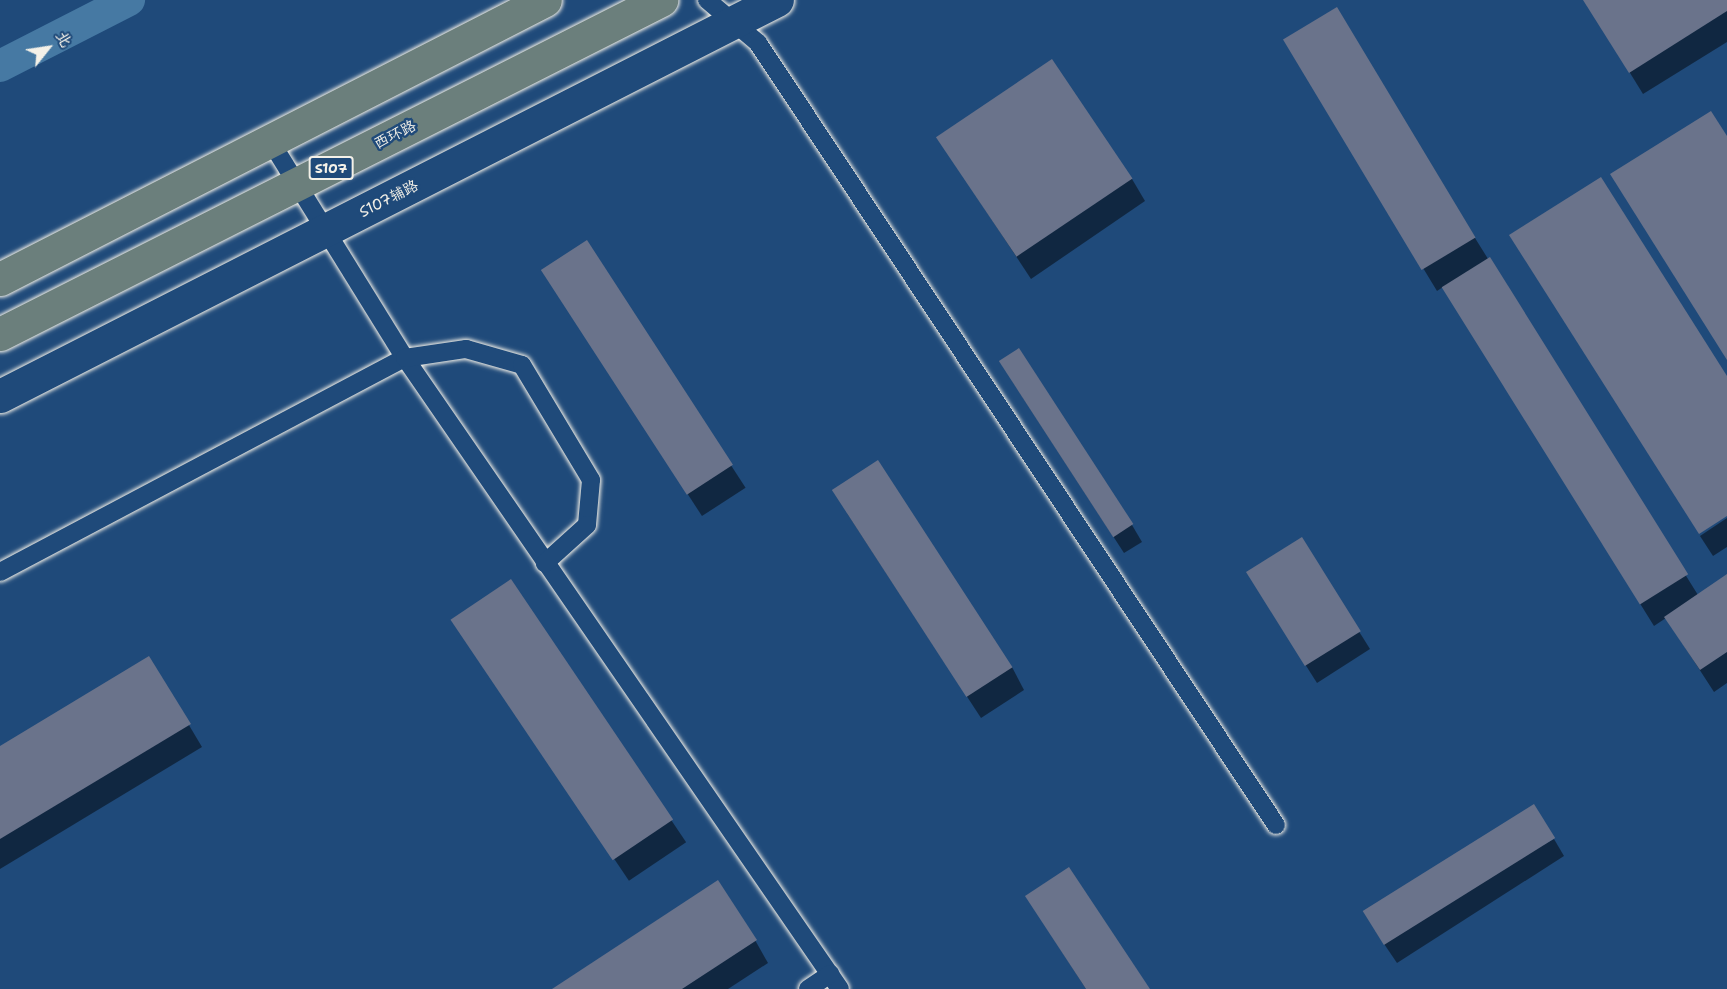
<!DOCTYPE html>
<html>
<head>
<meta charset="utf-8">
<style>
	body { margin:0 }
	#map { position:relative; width:1727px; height:989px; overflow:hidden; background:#1f4a7a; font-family:"Shantell Sans","LXGW WenKai TC",sans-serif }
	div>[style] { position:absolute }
	.shadow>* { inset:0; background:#0007; transform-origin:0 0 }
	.canal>* { height:32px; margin:-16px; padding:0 16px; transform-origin:16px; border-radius:16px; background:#4679a3 }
	.building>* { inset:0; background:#6a738b; transform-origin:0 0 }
	.roads { filter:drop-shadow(0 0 2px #f4f1e8) drop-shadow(0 0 2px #f4f1e8) }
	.service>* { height:18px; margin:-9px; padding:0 9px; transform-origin:9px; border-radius:9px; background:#1f4a7a }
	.minor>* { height:33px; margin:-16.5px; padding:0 16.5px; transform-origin:16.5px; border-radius:16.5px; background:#1f4a7a }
	.trunk>* { height:33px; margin:-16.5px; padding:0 16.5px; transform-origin:16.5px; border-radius:16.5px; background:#6b7f7c }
	span { translate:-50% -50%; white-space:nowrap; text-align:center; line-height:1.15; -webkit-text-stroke:5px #1f4a7a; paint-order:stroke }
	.shield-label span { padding:2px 4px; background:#1f4a7a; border:2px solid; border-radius:4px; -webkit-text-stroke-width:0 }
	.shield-label { font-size:14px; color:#f4f1e8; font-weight:700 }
	.street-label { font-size:15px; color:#f4f1e8 }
	.north { position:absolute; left:18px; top:18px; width:60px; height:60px; -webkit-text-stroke:4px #1f4a7a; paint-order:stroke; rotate:60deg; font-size:16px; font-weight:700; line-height:24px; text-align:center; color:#f4f1e8 }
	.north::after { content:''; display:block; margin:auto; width:21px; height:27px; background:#f4f1e8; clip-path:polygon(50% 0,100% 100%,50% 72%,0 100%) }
</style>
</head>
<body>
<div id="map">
	<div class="shadow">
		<div style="clip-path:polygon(1585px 0,1727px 0,1727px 42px,1643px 94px)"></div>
		<div style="clip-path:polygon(1298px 62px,1475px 238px,1698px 595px,1727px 575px,1727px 683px,1714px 692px,1666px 618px,1654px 626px,1443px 287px,1437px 291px)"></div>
		<div style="clip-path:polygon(938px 138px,1132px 179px,1145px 201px,1031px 279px)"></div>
		<div style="left:586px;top:242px;width:293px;height:52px;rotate:57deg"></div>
		<div style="clip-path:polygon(1011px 379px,1132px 525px,1142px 542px,1124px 553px)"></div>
		<div style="clip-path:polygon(847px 513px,1012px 667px,1024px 690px,981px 718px)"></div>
		<div style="clip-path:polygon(1727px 518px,1727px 547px,1713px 556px,1700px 536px)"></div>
		<div style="clip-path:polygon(1301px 539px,1370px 649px,1317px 683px,1258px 590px)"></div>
		<div style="left:510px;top:581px;width:315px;height:69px;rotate:56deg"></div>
		<div style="clip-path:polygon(149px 658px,202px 747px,0 869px,0 747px)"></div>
		<div style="clip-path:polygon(1554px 839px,1564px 856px,1397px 963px,1376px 932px)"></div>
		<div style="clip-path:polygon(1027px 897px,1148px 989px,1086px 989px)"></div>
		<div style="clip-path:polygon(755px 940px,768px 963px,728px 989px,555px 989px)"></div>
	</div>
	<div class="canal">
		<div style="left:0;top:66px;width:145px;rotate:-27.1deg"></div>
	</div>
	<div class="building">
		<div style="clip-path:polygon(1583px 0,1727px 0,1727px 11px,1629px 73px)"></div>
		<div style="left:1337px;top:7px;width:269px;height:63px;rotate:59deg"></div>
		<div style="left:1052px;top:59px;width:144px;height:140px;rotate:56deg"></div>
		<div style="clip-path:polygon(1711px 111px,1727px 136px,1727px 360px,1610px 174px)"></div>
		<div style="clip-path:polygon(1601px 177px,1727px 376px,1727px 516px,1699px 534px,1509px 235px)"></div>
		<div style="left:587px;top:240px;width:268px;height:55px;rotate:57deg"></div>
		<div style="left:1490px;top:257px;width:374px;height:57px;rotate:58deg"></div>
		<div style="left:1019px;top:348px;width:210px;height:24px;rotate:57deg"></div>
		<div style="left:878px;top:460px;width:247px;height:55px;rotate:57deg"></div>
		<div style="left:1302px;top:537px;width:111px;height:66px;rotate:58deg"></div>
		<div style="clip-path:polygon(1727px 574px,1727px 652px,1700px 670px,1664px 617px)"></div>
		<div style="left:511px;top:579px;width:290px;height:73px;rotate:56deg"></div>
		<div style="clip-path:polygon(149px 656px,191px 724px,0 839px,0 746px)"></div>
		<div style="left:1534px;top:804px;width:40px;height:202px;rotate:58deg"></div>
		<div style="clip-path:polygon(1069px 867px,1150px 989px,1086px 989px,1025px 896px)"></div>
		<div style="clip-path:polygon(718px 880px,757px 940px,682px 989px,552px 989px)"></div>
	</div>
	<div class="roads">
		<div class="service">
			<div style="left:707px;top:0;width:67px;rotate:40.1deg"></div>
			<div style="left:758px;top:43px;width:938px;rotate:56.48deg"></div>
			<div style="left:269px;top:139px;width:258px;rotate:58.2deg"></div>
			<div style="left:405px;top:358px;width:766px;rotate:55.42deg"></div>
			<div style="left:0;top:572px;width:458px;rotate:-27.9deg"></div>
			<div style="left:405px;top:358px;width:62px;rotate:-8.4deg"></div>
			<div style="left:466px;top:349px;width:58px;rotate:15.9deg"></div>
			<div style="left:522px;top:365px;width:134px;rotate:59deg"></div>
			<div style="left:591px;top:480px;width:45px;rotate:95.1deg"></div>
			<div style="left:587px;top:525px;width:57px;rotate:137.9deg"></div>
			<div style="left:808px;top:989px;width:27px;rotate:-34deg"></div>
		</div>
		<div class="minor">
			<div style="left:0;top:396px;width:872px;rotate:-27.01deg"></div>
		</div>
		<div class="trunk">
			<div style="left:0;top:279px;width:612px;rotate:-27.11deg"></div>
			<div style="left:0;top:334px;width:741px;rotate:-26.81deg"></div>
		</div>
	</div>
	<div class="shield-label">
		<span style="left:331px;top:168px">S107</span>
	</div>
	<div class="street-label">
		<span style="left:395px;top:135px;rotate:-27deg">西环路</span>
		<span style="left:389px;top:199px;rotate:-27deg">S107辅路</span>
	</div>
	<div class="north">北</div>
</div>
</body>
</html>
